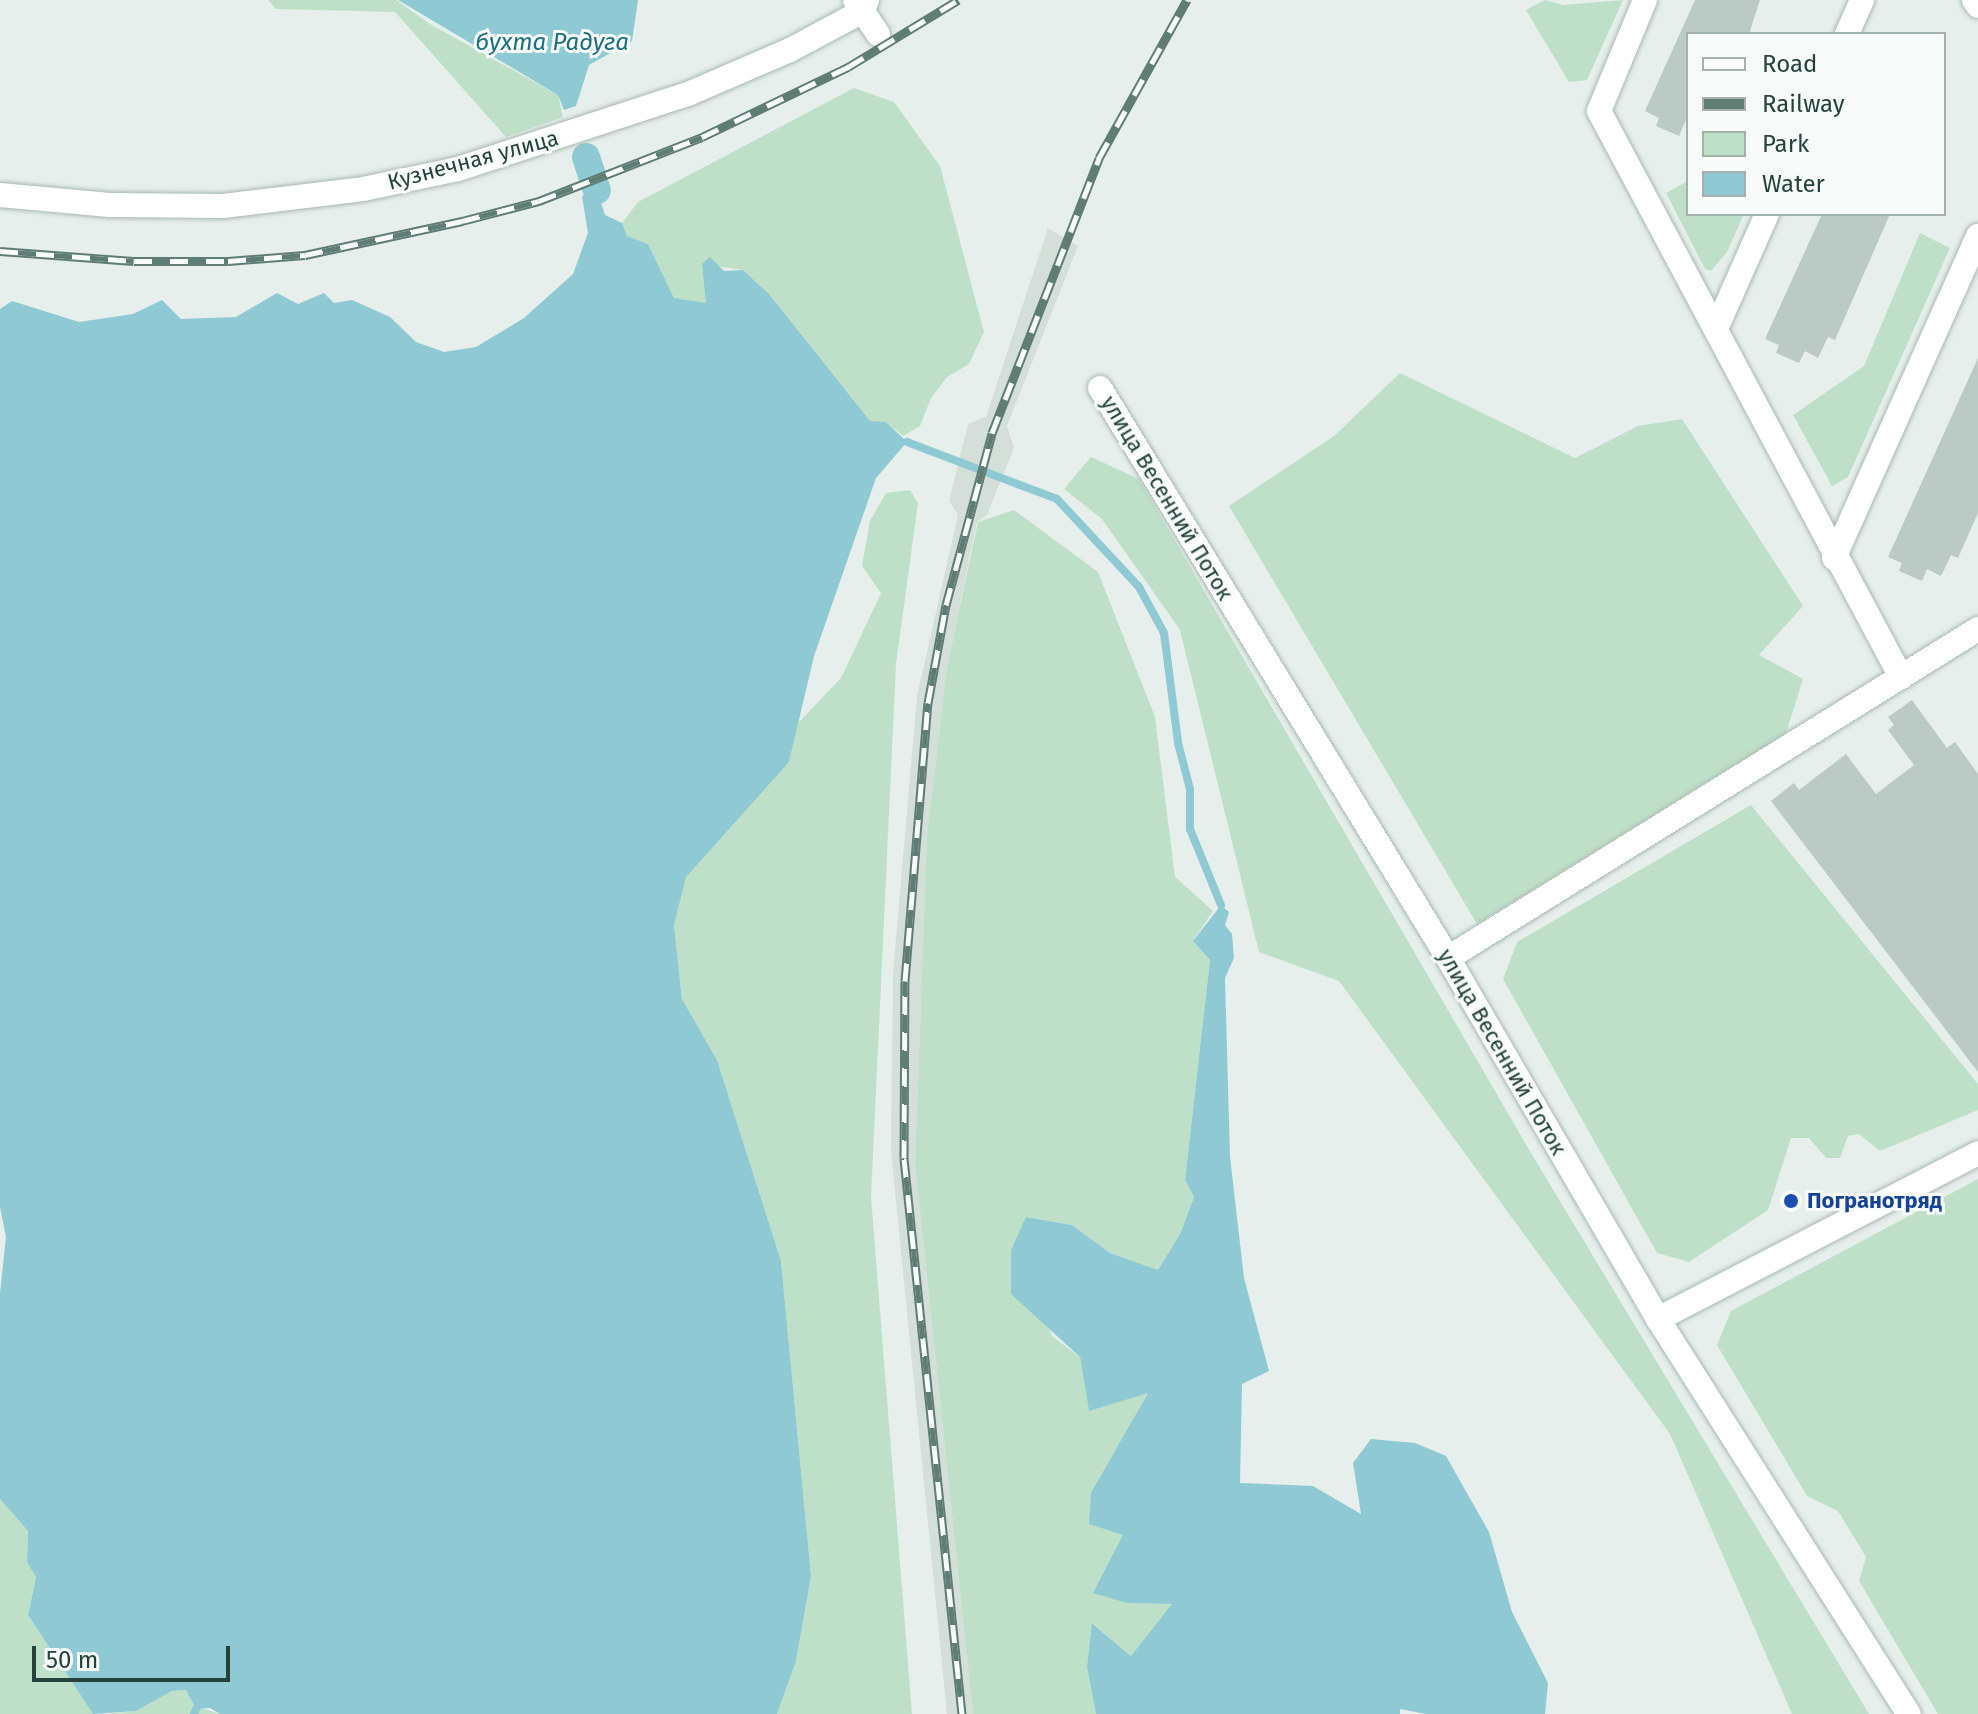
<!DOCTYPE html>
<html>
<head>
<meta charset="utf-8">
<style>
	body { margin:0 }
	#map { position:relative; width:1978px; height:1714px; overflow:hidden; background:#e6efeb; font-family:"Fira Sans",sans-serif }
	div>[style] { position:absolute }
	.built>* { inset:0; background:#d4dfda }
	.green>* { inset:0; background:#bfe0c8 }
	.water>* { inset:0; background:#8ec9d4 }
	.stream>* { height:8px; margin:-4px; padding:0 4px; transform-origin:4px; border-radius:4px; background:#8ec9d4 }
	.canal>* { height:28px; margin:-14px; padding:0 14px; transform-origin:14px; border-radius:14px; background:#8ec9d4 }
	.building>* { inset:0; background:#bbcac4 }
	.roads { filter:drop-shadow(0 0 2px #a8b8b2) drop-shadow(0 0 2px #a8b8b2) }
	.minor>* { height:24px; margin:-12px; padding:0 12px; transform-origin:12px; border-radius:12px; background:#fff }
	.rail>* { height:9px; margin-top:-4.5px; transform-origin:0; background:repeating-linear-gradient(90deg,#f7fbf9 0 18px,#5f7d75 0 36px); box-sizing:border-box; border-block:2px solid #5f7d75 }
	.dots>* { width:22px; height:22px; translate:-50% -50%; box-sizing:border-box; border:4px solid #f7fbf9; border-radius:50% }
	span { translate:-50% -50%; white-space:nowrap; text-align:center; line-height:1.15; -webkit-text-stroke:6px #f7fbf9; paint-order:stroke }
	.street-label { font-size:22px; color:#24423a }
	.transit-label { font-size:22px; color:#164399; font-weight:700 }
	.left { translate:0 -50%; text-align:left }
	.water-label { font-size:24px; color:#1c6f80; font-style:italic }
	.legend { position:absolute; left:1686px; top:32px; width:260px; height:184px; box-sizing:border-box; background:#f7fbf9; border:2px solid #a3b1ad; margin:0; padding:10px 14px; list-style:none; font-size:24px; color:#24423a }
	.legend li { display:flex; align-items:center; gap:16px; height:40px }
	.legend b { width:40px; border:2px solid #a3b1ad }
	.scale { position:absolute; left:32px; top:1646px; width:198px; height:36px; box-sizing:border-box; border:4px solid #24423a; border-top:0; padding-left:10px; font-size:24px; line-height:28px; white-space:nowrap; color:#24423a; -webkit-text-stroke:6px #f7fbf9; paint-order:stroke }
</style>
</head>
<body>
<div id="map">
	<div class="built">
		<div style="clip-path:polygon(1048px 228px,1078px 246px,1007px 426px,1014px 448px,987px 515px,977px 522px,947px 667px,927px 836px,915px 1163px,973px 1714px,947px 1714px,891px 1151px,893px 973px,917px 696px,958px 515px,949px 501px,968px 424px,986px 417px)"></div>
	</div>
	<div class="green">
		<div style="clip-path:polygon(268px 0,396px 0,430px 24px,558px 95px,563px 117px,506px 137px,395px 12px,276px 9px)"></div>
		<div style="clip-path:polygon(1545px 0,1563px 5px,1623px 0,1587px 80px,1569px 82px,1526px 10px)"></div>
		<div style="clip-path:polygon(854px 88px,894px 102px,940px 166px,984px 332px,969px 364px,947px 377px,931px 398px,920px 426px,903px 436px,886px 422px,870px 422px,769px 294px,743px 270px,703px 264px,707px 304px,674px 298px,648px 244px,626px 236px,622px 223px,638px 202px)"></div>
		<div style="clip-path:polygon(1688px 181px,1688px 214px,1744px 214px,1727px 252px,1711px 271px,1705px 269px,1666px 193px)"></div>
		<div style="clip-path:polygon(1920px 233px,1950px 248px,1848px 477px,1832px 486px,1793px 415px,1864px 366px)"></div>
		<div style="clip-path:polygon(1400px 373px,1575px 458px,1638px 426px,1682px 419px,1803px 606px,1759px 655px,1803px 679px,1786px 733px,1477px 924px,1229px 506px,1334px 436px)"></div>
		<div style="clip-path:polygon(1091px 457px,1139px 479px,1534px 1158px,1869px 1714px,1792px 1714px,1670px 1434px,1339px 981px,1259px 952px,1180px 630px,1102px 519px,1064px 489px)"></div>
		<div style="clip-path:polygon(910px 490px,918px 503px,896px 664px,871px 1197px,912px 1714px,777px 1714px,796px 1661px,811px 1576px,781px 1261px,717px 1060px,682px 999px,674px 925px,685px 877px,789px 762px,798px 723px,841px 678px,881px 593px,862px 566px,870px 521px,886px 493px)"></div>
		<div style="clip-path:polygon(1014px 510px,1098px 572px,1155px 717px,1175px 877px,1213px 911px,1193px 941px,1210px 960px,1185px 1180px,1194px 1197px,1180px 1234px,1158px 1270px,1110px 1253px,1072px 1225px,1027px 1217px,1011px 1250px,1053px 1337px,1080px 1357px,1089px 1411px,1148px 1392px,1131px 1424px,1123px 1534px,1127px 1603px,1173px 1604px,1131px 1656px,1093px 1623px,1087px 1667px,1096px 1714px,973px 1714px,915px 1163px,927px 836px,947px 667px,978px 522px)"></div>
		<div style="clip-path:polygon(1751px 805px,1978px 1084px,1978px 1110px,1880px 1151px,1859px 1134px,1848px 1136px,1840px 1158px,1826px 1158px,1809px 1138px,1791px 1138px,1768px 1210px,1689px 1262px,1657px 1253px,1503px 979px,1517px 942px)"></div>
		<div style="clip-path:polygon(1978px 1179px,1978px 1714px,1938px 1714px,1859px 1581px,1866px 1557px,1838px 1511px,1807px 1496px,1717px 1345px,1731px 1311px)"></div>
		<div style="clip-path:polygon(0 1499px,28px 1531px,27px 1561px,36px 1576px,28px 1615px,93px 1714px,0 1714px)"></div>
		<div style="clip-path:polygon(186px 1690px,195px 1706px,220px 1714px,108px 1714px,136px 1711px,172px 1691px)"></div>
	</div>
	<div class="water">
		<div style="clip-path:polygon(398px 0,638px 0,632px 41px,589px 65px,576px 106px,564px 110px,558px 95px)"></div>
		<div style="clip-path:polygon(597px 190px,605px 215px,622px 223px,627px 236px,648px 244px,674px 298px,706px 303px,702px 264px,710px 257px,724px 271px,743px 270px,769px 294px,870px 421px,886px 422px,907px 442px,876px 478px,814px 656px,789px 762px,686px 877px,674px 925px,682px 999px,717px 1060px,781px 1261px,811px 1576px,796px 1661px,777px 1714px,220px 1714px,210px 1708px,196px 1709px,186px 1690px,172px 1691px,136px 1711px,93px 1714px,28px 1615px,36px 1577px,27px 1562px,28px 1531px,0 1499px,0 1293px,6px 1237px,0 1207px,0 309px,12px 301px,79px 322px,133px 314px,162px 300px,181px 319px,236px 317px,277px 293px,298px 304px,324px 293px,334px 303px,352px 300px,390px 317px,416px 342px,444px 352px,476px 347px,524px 318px,573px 274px,588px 233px,582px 196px)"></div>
		<div style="clip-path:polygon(1221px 905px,1229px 912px,1225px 925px,1232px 934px,1234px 958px,1225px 978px,1230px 1157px,1244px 1278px,1269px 1371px,1242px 1384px,1240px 1483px,1313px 1486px,1361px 1514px,1353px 1463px,1371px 1439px,1415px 1443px,1446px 1456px,1489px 1532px,1512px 1612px,1548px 1683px,1545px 1714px,1426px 1714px,1400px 1709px,1400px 1714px,1096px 1714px,1087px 1667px,1092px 1623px,1131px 1656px,1172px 1604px,1127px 1603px,1093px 1593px,1123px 1535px,1089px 1524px,1091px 1493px,1148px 1393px,1089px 1411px,1080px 1357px,1011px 1294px,1011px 1250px,1026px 1217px,1072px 1225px,1110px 1253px,1158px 1270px,1180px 1234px,1194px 1197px,1185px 1180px,1210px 960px,1193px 941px)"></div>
	</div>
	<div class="stream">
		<div style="left:907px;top:442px;width:160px;rotate:20.8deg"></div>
		<div style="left:1057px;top:499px;width:120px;rotate:47deg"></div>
		<div style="left:1139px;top:587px;width:52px;rotate:61.5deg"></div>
		<div style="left:1164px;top:633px;width:111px;rotate:82.7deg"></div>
		<div style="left:1178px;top:743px;width:48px;rotate:75.4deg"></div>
		<div style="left:1190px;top:789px;width:40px;rotate:90deg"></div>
		<div style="left:1190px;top:829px;width:82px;rotate:67.8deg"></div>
		<div style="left:194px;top:1714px;width:5px;rotate:-68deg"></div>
	</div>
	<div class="canal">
		<div style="left:586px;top:157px;width:35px;rotate:72deg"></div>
	</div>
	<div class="building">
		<div style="clip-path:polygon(1695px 0,1760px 0,1749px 34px,1688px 34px,1688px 115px,1679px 136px,1656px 126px,1659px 118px,1645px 111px)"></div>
		<div style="clip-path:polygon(1822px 214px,1890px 214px,1835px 340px,1828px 337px,1818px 358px,1805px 351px,1799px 363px,1776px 353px,1779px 345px,1765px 339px)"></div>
		<div style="clip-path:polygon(1978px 358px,1978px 513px,1958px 558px,1951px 555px,1941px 576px,1927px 569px,1922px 581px,1899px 571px,1902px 563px,1888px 557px)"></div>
		<div style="clip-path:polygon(1912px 700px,1947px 748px,1955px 742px,1978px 774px,1978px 1072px,1771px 801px,1794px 783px,1799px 790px,1846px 754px,1876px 794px,1914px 765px,1888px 730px,1894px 725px,1888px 717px)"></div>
	</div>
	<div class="roads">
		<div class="minor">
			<div style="left:855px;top:0;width:41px;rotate:55.9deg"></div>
			<div style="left:1645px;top:0;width:120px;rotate:112.5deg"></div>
			<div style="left:1599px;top:111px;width:642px;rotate:61.92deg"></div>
			<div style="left:1974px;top:0;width:7px;rotate:56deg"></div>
			<div style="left:1847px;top:34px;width:37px;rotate:-66deg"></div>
			<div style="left:0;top:195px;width:110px;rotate:5.2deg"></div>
			<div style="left:110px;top:205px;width:113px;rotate:0.5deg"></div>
			<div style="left:223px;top:206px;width:141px;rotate:-6.9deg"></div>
			<div style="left:363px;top:189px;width:97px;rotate:-11.9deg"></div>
			<div style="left:458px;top:169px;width:242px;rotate:-18.1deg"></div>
			<div style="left:688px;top:94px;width:111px;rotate:-23.3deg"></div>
			<div style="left:790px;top:50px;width:83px;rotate:-28.1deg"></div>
			<div style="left:863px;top:11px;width:12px;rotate:-70deg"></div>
			<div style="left:1716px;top:329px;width:126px;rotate:-66.1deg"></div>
			<div style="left:1100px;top:388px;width:668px;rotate:58.59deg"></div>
			<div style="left:1448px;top:958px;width:418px;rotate:59.8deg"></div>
			<div style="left:1658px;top:1319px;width:468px;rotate:57.6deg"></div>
			<div style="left:1834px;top:558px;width:353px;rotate:-65.9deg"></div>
			<div style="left:1448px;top:958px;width:624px;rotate:-31.83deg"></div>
			<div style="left:1658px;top:1319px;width:360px;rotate:-27.4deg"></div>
		</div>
	</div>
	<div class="rail">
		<div style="left:0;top:251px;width:134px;rotate:4.3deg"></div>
		<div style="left:134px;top:261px;width:94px"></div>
		<div style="left:228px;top:261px;width:77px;rotate:-4.5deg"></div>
		<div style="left:305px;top:255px;width:161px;rotate:-12.2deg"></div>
		<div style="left:462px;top:221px;width:80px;rotate:-14.6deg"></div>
		<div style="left:539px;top:201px;width:175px;rotate:-21.4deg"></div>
		<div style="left:702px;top:137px;width:162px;rotate:-25.6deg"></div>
		<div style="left:848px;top:67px;width:129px;rotate:-31.3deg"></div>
		<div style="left:962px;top:1714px;width:559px;rotate:-95.96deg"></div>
		<div style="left:904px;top:1158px;width:177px;rotate:-89.7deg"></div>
		<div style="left:905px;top:981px;width:279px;rotate:-85.3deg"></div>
		<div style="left:928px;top:703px;width:100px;rotate:-79.6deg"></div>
		<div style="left:946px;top:605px;width:178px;rotate:-75deg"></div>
		<div style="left:992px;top:433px;width:295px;rotate:-68.7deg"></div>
		<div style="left:1099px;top:158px;width:181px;rotate:-60.9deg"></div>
	</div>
	<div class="dots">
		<div style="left:1791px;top:1201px;background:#1a4fb4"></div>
	</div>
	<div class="street-label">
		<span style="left:473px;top:160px;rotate:-15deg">Кузнечная улица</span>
		<span style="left:1167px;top:498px;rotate:59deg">улица Весенний Поток</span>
		<span style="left:1502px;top:1052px;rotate:60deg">улица Весенний Поток</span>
	</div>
	<div class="transit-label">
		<span class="left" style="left:1807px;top:1201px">Погранотряд</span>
	</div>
	<div class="water-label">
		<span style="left:552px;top:43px">бухта Радуга</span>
	</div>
	<ul class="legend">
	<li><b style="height:10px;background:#fff"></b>Road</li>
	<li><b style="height:10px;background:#5f7d75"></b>Railway</li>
	<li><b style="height:22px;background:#bfe0c8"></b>Park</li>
	<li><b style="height:22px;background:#8ec9d4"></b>Water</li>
	</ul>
	<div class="scale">50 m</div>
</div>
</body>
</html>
